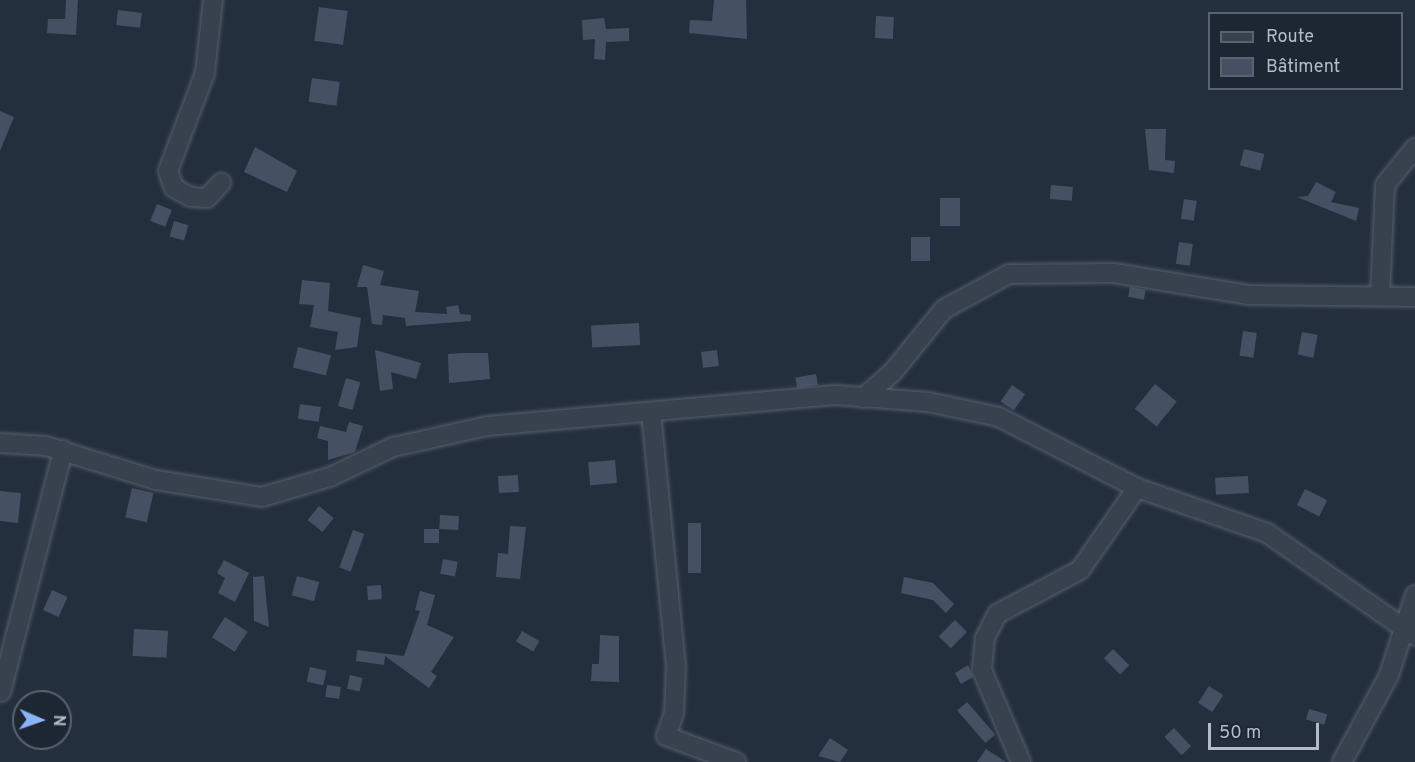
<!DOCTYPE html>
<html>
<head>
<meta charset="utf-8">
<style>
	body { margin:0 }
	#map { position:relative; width:1415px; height:762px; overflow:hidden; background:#242f3e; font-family:Overpass,sans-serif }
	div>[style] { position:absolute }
	.building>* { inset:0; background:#455162; transform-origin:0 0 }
	.roads { filter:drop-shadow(0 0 2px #565f6c) drop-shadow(0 0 2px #565f6c) }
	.minor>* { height:18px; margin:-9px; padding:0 9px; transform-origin:9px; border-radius:9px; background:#38414e }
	span { translate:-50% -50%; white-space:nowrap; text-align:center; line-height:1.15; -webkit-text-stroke:6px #1d2633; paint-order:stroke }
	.legend { position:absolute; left:1208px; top:12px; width:195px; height:78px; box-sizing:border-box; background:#1d2633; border:2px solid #59626f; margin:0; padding:8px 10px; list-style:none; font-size:18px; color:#b4bcc9 }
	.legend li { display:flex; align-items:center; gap:12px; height:30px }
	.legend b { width:30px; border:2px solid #59626f }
	.north { position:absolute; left:12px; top:690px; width:60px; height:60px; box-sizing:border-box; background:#1d2633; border:2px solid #59626f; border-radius:50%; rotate:92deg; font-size:16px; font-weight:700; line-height:24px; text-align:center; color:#b4bcc9 }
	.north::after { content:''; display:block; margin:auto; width:21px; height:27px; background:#8ab4f8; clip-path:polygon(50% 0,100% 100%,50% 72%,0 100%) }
	.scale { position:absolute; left:1208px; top:723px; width:111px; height:27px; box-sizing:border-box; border:3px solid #b4bcc9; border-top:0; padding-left:8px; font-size:18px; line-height:21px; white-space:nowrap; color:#b4bcc9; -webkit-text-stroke:4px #1d2633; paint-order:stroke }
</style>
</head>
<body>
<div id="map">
	<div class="building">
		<div style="clip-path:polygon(66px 0,78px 0,76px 35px,47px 33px,48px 19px,65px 19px)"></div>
		<div style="clip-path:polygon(714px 0,746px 0,747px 39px,689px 33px,690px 20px,712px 21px)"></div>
		<div style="left:319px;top:7px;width:29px;height:34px;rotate:8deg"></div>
		<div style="left:118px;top:10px;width:24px;height:15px;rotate:7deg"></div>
		<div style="left:876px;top:16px;width:18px;height:22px;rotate:3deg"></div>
		<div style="clip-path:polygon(604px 18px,606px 29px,629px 28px,629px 41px,606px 42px,605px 60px,594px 59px,595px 39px,583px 40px,582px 20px)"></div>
		<div style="left:312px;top:78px;width:28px;height:24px;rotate:8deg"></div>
		<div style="clip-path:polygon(0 111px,14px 117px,0 151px)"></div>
		<div style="clip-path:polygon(1145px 129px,1166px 129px,1165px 160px,1175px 161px,1174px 173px,1149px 170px)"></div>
		<div style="clip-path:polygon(255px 147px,297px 171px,287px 192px,244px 172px)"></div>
		<div style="left:1244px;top:149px;width:21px;height:17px;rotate:14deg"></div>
		<div style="clip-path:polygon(1316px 182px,1336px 192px,1331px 202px,1359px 208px,1356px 221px,1297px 197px,1308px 196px)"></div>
		<div style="left:1051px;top:185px;width:22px;height:14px;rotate:5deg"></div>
		<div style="left:940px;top:198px;width:20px;height:28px"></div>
		<div style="left:1184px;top:199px;width:13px;height:20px;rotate:9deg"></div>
		<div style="left:157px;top:204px;width:16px;height:18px;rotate:22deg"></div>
		<div style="left:174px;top:221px;width:15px;height:16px;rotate:16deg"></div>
		<div style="left:911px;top:237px;width:19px;height:24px"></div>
		<div style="left:1179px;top:242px;width:14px;height:22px;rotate:8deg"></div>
		<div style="clip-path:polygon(363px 265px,384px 271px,380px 285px,419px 291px,415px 312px,447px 314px,446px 307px,458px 305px,460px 314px,471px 315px,471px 321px,406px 326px,405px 318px,383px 315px,382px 325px,372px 324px,367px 287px,357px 287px)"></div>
		<div style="clip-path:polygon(302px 280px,330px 283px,328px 311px,361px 318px,357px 347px,335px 350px,338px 332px,310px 327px,314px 305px,299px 304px)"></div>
		<div style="left:1130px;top:287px;width:16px;height:10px;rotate:11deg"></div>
		<div style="left:639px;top:323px;width:22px;height:48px;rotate:87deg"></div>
		<div style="left:1243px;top:331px;width:14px;height:25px;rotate:8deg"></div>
		<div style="left:1302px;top:332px;width:16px;height:23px;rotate:11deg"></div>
		<div style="left:298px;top:347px;width:34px;height:21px;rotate:14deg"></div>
		<div style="clip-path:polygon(375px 350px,421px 363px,416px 379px,391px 372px,393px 389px,380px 391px)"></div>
		<div style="left:717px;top:350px;width:16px;height:16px;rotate:83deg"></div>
		<div style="clip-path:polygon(462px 353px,488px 353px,490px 379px,449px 383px,448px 354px)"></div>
		<div style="left:816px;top:374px;width:11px;height:21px;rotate:80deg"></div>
		<div style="left:346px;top:378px;width:15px;height:29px;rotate:16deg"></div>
		<div style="left:1155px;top:384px;width:28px;height:32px;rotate:39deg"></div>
		<div style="left:1012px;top:385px;width:16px;height:20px;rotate:35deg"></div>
		<div style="left:300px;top:404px;width:21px;height:15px;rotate:8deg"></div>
		<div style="clip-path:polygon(349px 422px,363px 426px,355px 452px,328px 460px,328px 441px,317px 438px,320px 426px,346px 432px)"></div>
		<div style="left:615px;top:460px;width:23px;height:27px;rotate:85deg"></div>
		<div style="left:518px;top:475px;width:17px;height:20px;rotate:87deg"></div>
		<div style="left:1248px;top:476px;width:17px;height:33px;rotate:87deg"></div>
		<div style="left:132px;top:488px;width:22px;height:30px;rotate:13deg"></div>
		<div style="left:1305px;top:489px;width:25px;height:18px;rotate:27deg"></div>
		<div style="clip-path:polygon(0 491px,21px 493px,18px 523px,0 521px)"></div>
		<div style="left:319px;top:506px;width:19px;height:18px;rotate:39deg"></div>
		<div style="left:440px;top:515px;width:19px;height:14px;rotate:3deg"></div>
		<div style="left:688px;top:523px;width:13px;height:50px"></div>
		<div style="clip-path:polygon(510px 526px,526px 527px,520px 579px,496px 577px,498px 553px,508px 554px)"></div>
		<div style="left:424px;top:529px;width:15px;height:14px"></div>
		<div style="left:353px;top:530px;width:12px;height:40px;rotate:20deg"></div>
		<div style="left:443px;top:559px;width:15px;height:15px;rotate:11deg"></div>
		<div style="clip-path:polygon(224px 560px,249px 573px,235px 602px,218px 593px,225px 578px,217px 573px)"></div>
		<div style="clip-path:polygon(264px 576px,269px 627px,254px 621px,253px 577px)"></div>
		<div style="left:297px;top:576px;width:23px;height:20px;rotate:15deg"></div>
		<div style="clip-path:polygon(904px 577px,933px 583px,954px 604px,946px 613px,933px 600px,901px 593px)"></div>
		<div style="left:381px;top:585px;width:14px;height:14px;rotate:86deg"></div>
		<div style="left:52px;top:590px;width:17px;height:22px;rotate:24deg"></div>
		<div style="clip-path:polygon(420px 591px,435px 595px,427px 625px,454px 637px,431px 672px,437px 676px,429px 688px,385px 656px,384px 665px,356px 661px,357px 650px,404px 656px,420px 611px,415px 610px)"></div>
		<div style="left:225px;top:617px;width:27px;height:24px;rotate:33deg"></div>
		<div style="left:955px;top:620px;width:17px;height:23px;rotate:45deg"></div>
		<div style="left:134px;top:629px;width:34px;height:27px;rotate:3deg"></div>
		<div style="left:522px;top:631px;width:20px;height:12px;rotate:30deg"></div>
		<div style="clip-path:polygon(600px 635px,619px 636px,619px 682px,591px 681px,592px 664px,599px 664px)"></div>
		<div style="left:1113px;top:649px;width:23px;height:13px;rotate:45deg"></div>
		<div style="clip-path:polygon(968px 665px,973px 677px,961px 684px,955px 673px)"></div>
		<div style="left:310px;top:667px;width:17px;height:15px;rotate:13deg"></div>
		<div style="left:350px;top:675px;width:13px;height:14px;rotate:13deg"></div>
		<div style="left:327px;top:685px;width:14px;height:12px;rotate:8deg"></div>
		<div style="left:1209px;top:686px;width:17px;height:20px;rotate:33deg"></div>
		<div style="left:967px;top:702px;width:43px;height:13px;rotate:49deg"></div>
		<div style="left:1309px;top:709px;width:19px;height:11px;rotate:16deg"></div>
		<div style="left:1174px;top:728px;width:25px;height:13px;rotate:47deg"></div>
		<div style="clip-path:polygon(830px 738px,848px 750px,840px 762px,818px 756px)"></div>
		<div style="clip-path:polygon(986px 749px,1006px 762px,977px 762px)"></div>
	</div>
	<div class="roads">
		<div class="minor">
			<div style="left:213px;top:0;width:73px;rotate:96.3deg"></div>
			<div style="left:205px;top:73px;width:105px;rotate:110.7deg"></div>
			<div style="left:168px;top:171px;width:18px;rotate:71deg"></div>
			<div style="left:174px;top:188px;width:19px;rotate:28deg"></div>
			<div style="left:191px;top:197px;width:16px;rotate:4deg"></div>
			<div style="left:207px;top:198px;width:21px;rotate:-47deg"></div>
			<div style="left:1380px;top:296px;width:111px;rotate:-87.4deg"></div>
			<div style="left:1385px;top:185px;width:48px;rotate:-51deg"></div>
			<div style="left:863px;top:398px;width:38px;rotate:-41deg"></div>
			<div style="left:892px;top:373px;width:82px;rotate:-50.9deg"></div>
			<div style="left:944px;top:309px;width:74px;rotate:-28.3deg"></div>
			<div style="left:1009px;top:274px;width:105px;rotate:-0.5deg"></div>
			<div style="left:1114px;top:273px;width:136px;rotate:9.3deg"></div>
			<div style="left:1248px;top:295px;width:167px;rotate:0.7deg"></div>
			<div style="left:651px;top:412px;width:256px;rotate:84.4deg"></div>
			<div style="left:676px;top:667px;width:46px;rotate:92.5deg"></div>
			<div style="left:674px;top:713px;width:24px;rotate:109deg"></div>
			<div style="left:666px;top:736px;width:75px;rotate:20.4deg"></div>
			<div style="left:0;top:443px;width:46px;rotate:3.7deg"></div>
			<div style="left:46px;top:446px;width:115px;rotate:17.2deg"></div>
			<div style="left:156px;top:480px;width:107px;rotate:9.1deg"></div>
			<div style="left:262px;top:497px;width:71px;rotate:-16.4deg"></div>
			<div style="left:330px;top:477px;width:70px;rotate:-25.5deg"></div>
			<div style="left:393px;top:447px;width:97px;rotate:-12.5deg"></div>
			<div style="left:488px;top:426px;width:348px;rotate:-5.1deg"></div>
			<div style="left:835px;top:395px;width:93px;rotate:4.3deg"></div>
			<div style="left:928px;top:402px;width:73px;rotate:11.9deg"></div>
			<div style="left:999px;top:417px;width:155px;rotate:27.2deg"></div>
			<div style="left:1137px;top:488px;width:138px;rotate:19.1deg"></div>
			<div style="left:1267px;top:533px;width:180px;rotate:34.8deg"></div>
			<div style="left:1px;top:692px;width:250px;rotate:-75.6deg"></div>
			<div style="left:1021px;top:762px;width:100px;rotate:-113deg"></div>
			<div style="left:982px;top:670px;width:32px;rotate:-85deg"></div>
			<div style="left:985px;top:638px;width:27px;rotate:-63deg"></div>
			<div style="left:997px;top:614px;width:94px;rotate:-27.9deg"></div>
			<div style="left:1080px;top:570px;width:100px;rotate:-55.2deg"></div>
			<div style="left:1342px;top:762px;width:99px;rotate:-61.6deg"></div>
			<div style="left:1389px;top:675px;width:84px;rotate:-72deg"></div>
		</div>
	</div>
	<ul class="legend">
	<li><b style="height:8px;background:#38414e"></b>Route</li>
	<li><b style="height:16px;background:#455162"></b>Bâtiment</li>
	</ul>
	<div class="north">N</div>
	<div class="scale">50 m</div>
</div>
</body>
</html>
